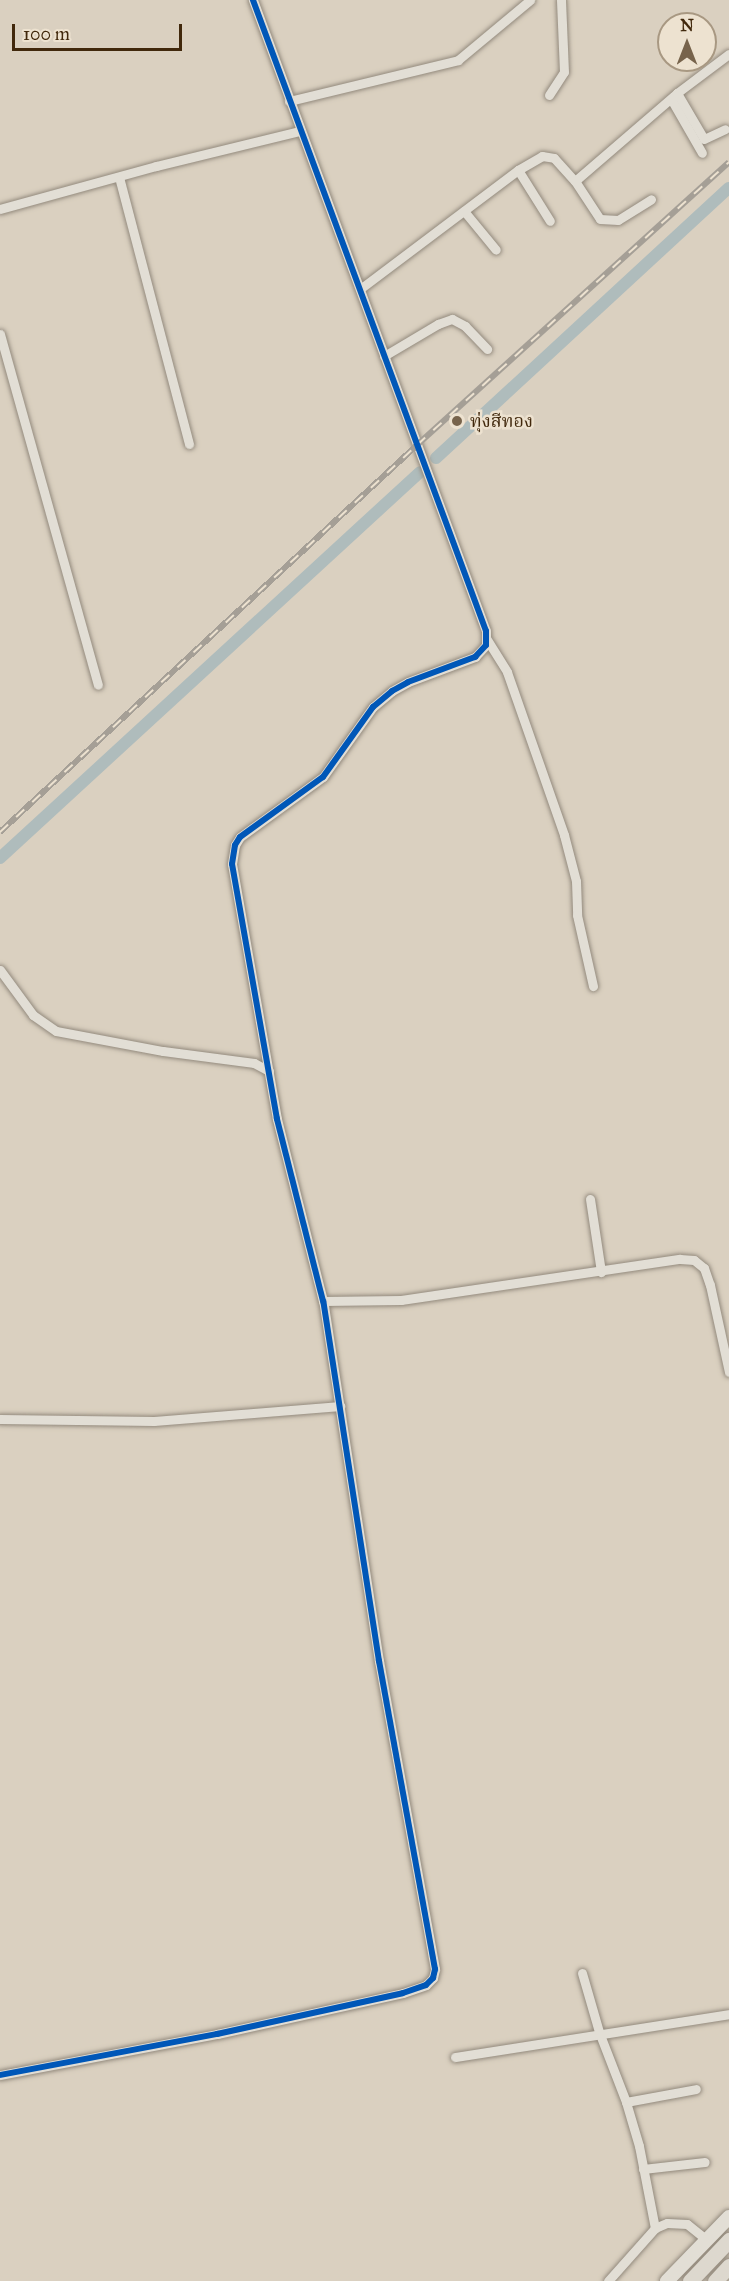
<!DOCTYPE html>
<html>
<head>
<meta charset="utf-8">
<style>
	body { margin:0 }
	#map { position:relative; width:729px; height:2281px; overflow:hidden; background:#dad0c0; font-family:"IM FELL Great Primer","Noto Serif Thai",serif }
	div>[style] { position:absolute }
	.canal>* { height:12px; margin:-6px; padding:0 6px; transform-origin:6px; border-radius:6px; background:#afbcbc }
	.roads { filter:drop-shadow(0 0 2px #938a7d) drop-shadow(0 0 2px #938a7d) }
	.minor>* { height:9px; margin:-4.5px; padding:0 4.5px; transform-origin:4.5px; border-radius:4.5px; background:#e2ded5 }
	.secondary>* { height:14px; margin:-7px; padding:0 7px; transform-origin:7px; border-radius:7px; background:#e2ded5 }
	.trunk>* { height:15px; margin:-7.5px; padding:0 7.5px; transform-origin:7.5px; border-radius:7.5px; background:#ddd8ce }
	.rail>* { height:6px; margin-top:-3px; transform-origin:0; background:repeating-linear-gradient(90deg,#ede2d0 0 11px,#a59f96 0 22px); box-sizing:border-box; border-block:2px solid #a59f96 }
	.cycleway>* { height:6px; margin:-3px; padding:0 3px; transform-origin:3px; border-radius:3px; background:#0057b8 }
	.dots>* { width:16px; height:16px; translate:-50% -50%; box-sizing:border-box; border:3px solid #ede2d0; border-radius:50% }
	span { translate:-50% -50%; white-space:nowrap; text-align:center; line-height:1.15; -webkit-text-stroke:5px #ede2d0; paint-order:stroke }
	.poi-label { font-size:18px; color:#41280c }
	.left { translate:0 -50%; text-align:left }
	.north { position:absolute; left:657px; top:12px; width:60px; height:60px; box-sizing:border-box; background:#ede2d0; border:2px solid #a89882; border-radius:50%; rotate:0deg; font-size:16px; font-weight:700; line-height:24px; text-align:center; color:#41280c }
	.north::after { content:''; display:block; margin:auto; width:21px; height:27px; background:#77634b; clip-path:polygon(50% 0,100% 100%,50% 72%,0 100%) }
	.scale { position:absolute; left:12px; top:24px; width:170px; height:27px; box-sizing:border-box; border:3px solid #41280c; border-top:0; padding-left:8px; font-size:18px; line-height:21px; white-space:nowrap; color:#41280c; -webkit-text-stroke:4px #ede2d0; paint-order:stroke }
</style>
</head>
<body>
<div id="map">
	<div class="canal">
		<div style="left:436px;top:458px;width:398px;rotate:-42.7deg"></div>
		<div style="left:0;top:858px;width:570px;rotate:-42.58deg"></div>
	</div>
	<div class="roads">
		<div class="minor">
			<div style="left:677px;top:93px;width:53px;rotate:59.6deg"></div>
			<div style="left:704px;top:139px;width:23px;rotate:-25deg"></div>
			<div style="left:549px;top:95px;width:27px;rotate:-57deg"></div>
			<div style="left:564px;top:72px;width:72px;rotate:-92.4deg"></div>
			<div style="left:671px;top:99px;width:62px;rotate:60.1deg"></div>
			<div style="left:289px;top:101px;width:174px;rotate:-13.6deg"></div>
			<div style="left:458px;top:60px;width:94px;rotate:-39.8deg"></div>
			<div style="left:518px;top:170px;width:60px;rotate:57.9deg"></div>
			<div style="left:119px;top:177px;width:276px;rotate:75.3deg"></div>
			<div style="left:575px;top:181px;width:45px;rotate:56.7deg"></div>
			<div style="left:600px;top:219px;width:18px;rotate:3deg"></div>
			<div style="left:618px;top:220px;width:39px;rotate:-32deg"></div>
			<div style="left:0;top:209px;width:162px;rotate:-15.4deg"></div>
			<div style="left:156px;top:166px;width:148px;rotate:-13.7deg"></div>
			<div style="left:464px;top:211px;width:50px;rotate:50.6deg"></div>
			<div style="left:360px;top:289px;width:198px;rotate:-37deg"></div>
			<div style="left:518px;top:170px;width:28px;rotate:-30deg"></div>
			<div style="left:542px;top:156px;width:12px;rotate:9deg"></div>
			<div style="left:554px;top:158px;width:31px;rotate:48deg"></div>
			<div style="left:575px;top:181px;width:135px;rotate:-40.8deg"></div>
			<div style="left:677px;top:93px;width:65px;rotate:-36.9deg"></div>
			<div style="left:0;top:334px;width:364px;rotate:74.4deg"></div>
			<div style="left:384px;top:356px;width:63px;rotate:-30.7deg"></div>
			<div style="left:438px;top:324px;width:15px;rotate:-20deg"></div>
			<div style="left:452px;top:319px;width:15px;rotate:28deg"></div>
			<div style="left:465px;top:326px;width:32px;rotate:46deg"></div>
			<div style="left:486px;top:638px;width:40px;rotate:58deg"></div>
			<div style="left:507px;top:672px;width:173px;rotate:70.7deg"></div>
			<div style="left:564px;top:835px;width:48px;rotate:75.4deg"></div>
			<div style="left:576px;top:881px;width:34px;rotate:88deg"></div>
			<div style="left:577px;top:915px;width:73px;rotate:77.3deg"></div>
			<div style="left:0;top:970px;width:56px;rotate:53.7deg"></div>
			<div style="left:33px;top:1015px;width:28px;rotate:35deg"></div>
			<div style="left:56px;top:1031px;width:109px;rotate:10.6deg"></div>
			<div style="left:163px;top:1051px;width:92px;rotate:7.5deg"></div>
			<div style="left:254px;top:1063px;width:17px;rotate:28deg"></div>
			<div style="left:590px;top:1199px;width:74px;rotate:81.4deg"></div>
			<div style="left:323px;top:1301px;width:78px;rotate:-0.7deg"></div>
			<div style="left:401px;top:1300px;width:282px;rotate:-8.4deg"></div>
			<div style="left:680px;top:1259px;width:14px;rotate:4deg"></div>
			<div style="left:694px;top:1260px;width:13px;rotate:39deg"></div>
			<div style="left:704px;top:1268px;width:18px;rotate:71deg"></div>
			<div style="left:710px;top:1285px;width:89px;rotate:77.7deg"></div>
			<div style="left:0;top:1419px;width:154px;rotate:0.7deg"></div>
			<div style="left:154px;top:1421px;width:187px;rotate:-4.6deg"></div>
			<div style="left:582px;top:1973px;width:61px;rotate:73.9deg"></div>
			<div style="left:599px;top:2032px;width:75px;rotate:68.9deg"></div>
			<div style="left:626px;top:2102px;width:46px;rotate:73.5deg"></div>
			<div style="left:639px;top:2146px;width:84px;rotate:79deg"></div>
			<div style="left:455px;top:2057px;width:277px;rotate:-8.9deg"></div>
			<div style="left:0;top:2075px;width:221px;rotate:-10.7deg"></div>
			<div style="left:217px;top:2034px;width:190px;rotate:-12.4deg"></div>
			<div style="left:403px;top:1993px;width:24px;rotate:-19deg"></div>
			<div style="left:426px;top:1985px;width:10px;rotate:-45deg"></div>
			<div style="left:433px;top:1978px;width:9px;rotate:-77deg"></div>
			<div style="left:435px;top:1969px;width:313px;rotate:-100.3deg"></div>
			<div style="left:379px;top:1661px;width:364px;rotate:-98.8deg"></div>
			<div style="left:323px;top:1301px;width:188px;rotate:-104.2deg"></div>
			<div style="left:277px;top:1119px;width:259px;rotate:-100deg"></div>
			<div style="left:232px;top:864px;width:19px;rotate:-81deg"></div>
			<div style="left:235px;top:845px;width:9px;rotate:-58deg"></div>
			<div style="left:240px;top:837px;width:102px;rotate:-35.9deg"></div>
			<div style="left:323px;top:777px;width:86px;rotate:-54.5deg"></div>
			<div style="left:373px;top:707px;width:25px;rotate:-40deg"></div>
			<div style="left:392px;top:691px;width:18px;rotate:-29deg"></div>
			<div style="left:408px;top:682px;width:72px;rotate:-20.5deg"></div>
			<div style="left:475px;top:657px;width:16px;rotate:-47deg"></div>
			<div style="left:486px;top:645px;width:14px;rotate:-90deg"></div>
			<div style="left:486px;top:631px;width:673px;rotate:-110.27deg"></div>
			<div style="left:626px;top:2102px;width:71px;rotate:-10.5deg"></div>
			<div style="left:643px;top:2169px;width:62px;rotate:-6.4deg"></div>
			<div style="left:608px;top:2281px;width:71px;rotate:-48.4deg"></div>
			<div style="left:655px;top:2228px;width:13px;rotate:-23deg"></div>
			<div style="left:667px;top:2223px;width:20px;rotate:3deg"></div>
			<div style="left:687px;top:2224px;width:26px;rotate:39deg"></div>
		</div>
		<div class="secondary">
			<div style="left:667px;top:2281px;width:89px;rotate:-45.9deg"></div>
		</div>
		<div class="trunk">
			<div style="left:690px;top:2281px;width:57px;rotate:-46.4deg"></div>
			<div style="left:715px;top:2281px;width:21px;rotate:-47deg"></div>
		</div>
	</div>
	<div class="rail">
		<div style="left:0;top:832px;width:569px;rotate:-42.86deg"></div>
		<div style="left:417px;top:445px;width:421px;rotate:-42.2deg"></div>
	</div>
	<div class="cycleway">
		<div style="left:0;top:2075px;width:221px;rotate:-10.7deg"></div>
		<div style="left:217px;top:2034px;width:190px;rotate:-12.4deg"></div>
		<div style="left:403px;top:1993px;width:24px;rotate:-19deg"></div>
		<div style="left:426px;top:1985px;width:10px;rotate:-45deg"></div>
		<div style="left:433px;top:1978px;width:9px;rotate:-77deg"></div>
		<div style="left:435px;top:1969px;width:313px;rotate:-100.3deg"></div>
		<div style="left:379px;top:1661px;width:364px;rotate:-98.8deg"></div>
		<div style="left:323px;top:1301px;width:188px;rotate:-104.2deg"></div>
		<div style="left:277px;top:1119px;width:259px;rotate:-100deg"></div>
		<div style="left:232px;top:864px;width:19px;rotate:-81deg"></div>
		<div style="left:235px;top:845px;width:9px;rotate:-58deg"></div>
		<div style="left:240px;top:837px;width:102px;rotate:-35.9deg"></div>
		<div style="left:323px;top:777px;width:86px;rotate:-54.5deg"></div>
		<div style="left:373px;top:707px;width:25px;rotate:-40deg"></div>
		<div style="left:392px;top:691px;width:18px;rotate:-29deg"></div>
		<div style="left:408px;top:682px;width:72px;rotate:-20.5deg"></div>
		<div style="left:475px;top:657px;width:16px;rotate:-47deg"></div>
		<div style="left:486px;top:645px;width:14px;rotate:-90deg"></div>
		<div style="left:486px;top:631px;width:673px;rotate:-110.27deg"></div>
	</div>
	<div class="dots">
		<div style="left:457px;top:421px;background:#77634b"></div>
	</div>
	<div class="poi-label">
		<span class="left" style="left:470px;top:421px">ทุ่งสีทอง</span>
	</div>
	<div class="north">N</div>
	<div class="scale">100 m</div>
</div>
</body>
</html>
